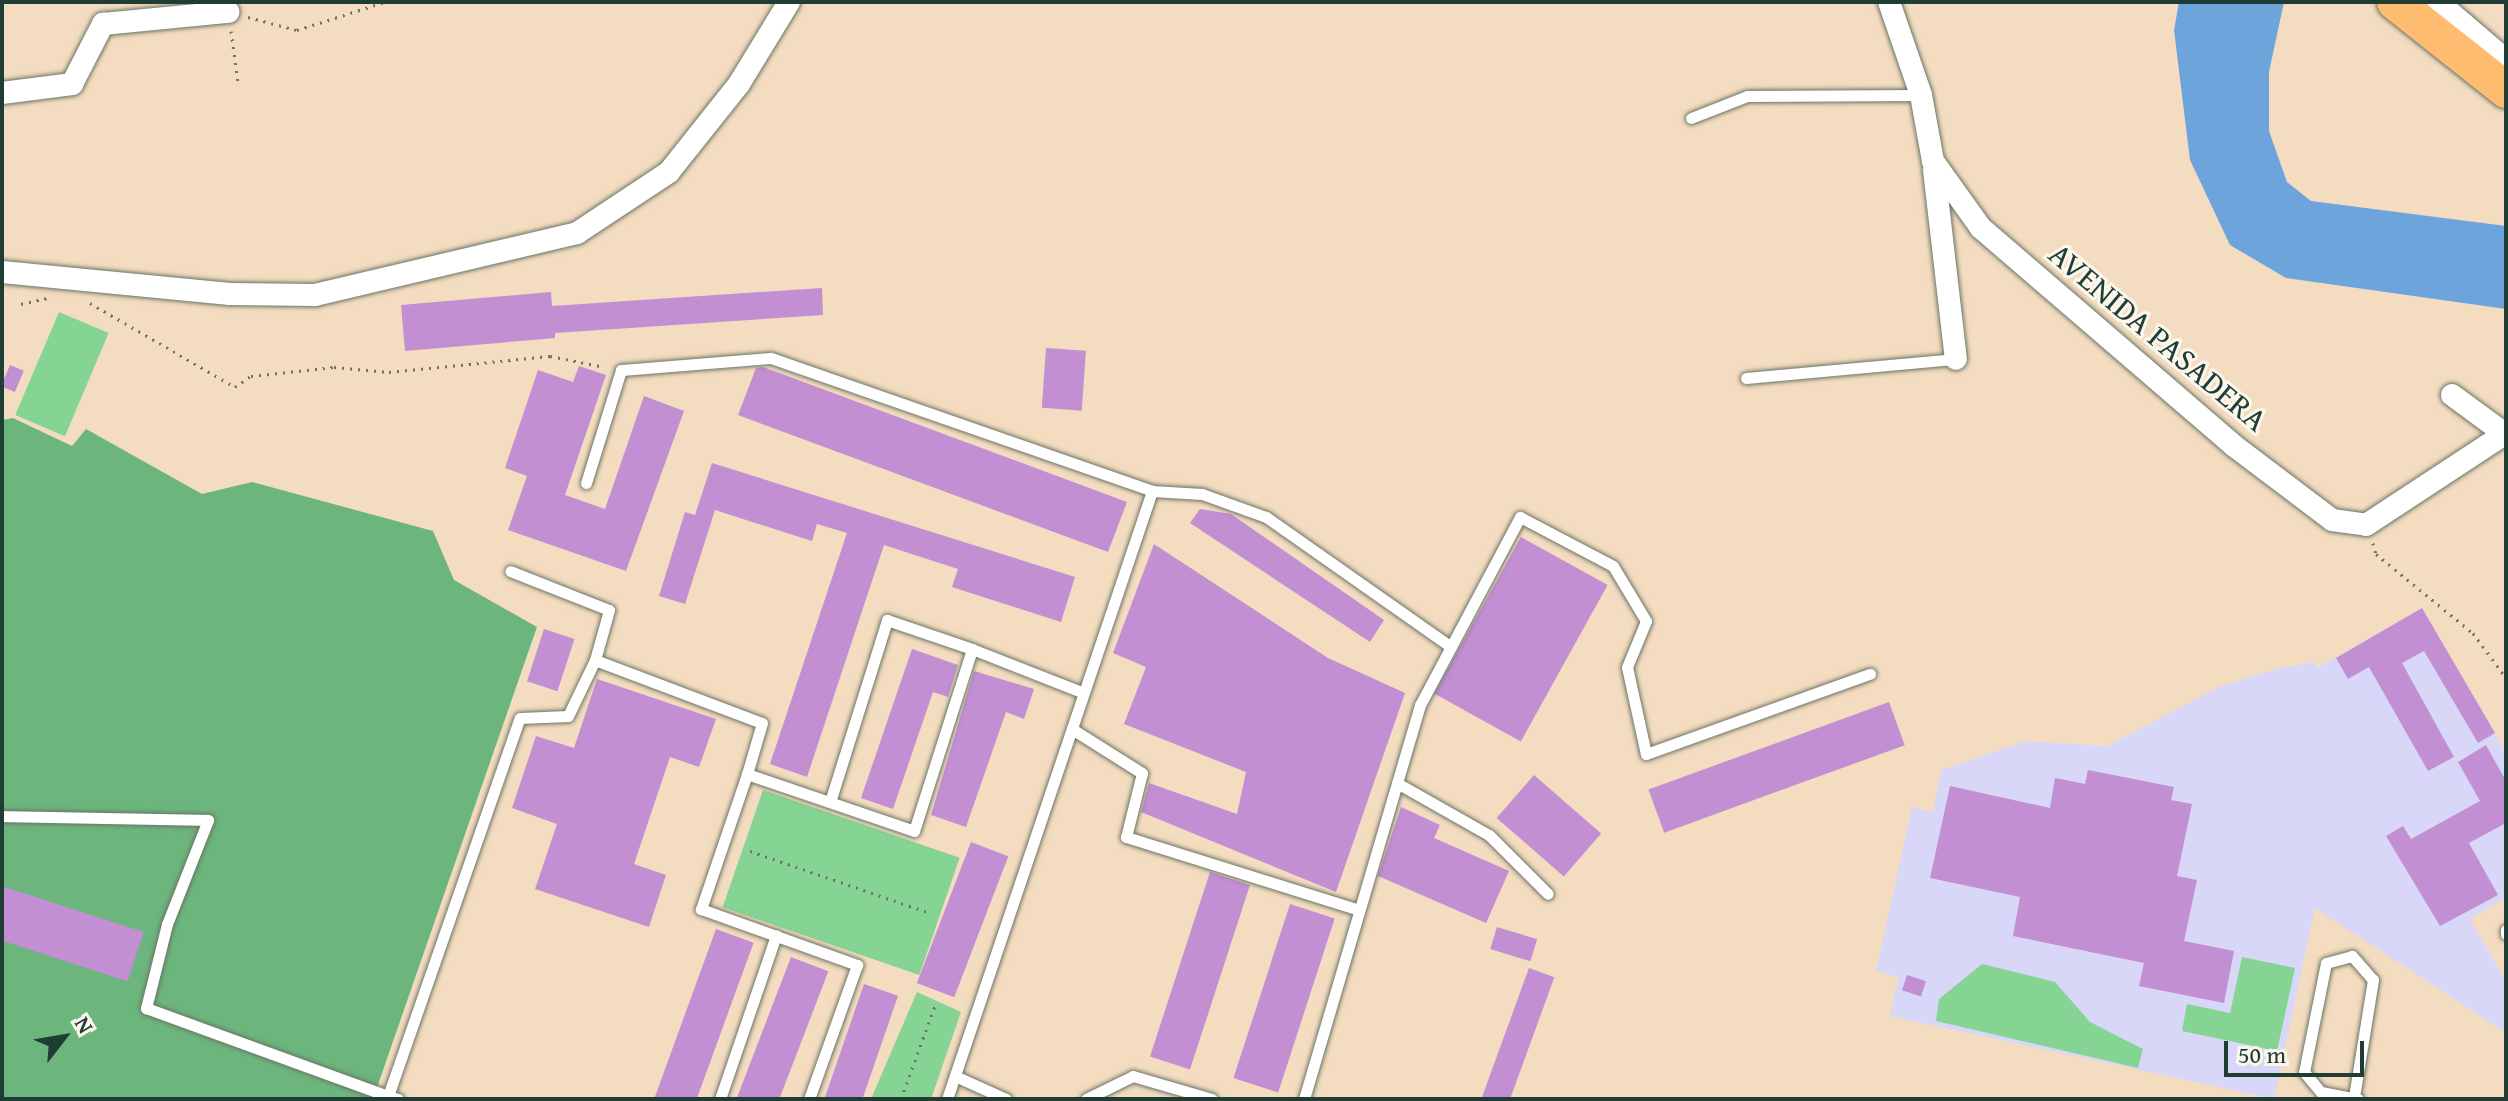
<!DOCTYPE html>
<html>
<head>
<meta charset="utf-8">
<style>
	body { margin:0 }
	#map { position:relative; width:2508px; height:1101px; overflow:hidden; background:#f4dcc0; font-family:"Gentium Book Plus",serif }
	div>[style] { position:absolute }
	.built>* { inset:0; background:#d8d7f8 }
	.green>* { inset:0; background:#85d493; transform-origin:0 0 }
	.forest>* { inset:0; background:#6cb67d }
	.water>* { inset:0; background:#6da4dc }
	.building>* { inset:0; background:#c18fd2; transform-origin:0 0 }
	.path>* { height:3px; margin-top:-1.5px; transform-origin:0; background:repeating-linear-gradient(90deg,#6a7565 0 2px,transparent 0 8px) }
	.roads { filter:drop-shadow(0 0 2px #6a7565) drop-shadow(0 0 2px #6a7565) }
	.service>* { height:11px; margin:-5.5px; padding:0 5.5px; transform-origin:5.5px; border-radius:5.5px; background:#fff }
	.minor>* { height:22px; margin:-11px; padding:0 11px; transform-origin:11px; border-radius:11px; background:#fff }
	.primary>* { height:36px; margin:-18px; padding:0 18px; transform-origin:18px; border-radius:18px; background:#fdbc70 }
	span { translate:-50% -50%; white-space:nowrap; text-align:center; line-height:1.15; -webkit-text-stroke:6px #fbf7ec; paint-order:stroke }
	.street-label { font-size:32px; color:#1f3d34 }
	.frame { position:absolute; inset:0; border:4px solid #1f3d34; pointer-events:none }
	.north { position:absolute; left:24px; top:997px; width:80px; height:80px; -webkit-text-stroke:6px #fbf7ec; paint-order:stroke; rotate:59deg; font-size:22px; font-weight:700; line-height:32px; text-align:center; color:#1f3d34 }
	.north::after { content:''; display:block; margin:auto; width:28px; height:36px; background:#1f3d34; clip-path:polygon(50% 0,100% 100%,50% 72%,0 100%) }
	.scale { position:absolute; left:2224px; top:1041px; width:140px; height:36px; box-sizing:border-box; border:4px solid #1f3d34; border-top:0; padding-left:10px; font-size:24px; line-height:28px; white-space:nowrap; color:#1f3d34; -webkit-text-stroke:6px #fbf7ec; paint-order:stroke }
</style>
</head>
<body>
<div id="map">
	<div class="built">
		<div style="clip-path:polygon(2422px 608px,2506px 753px,2506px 898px,2470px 919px,2506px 981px,2506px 1033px,2315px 908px,2274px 1099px,1890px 1016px,1899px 977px,1876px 971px,1912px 807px,1933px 812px,1941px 770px,2025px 741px,2107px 746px,2221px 686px,2276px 669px,2314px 662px,2317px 668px)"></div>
	</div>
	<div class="green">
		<div style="left:59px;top:312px;width:54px;height:112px;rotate:23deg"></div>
		<div style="left:763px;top:790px;width:208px;height:124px;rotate:19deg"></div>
		<div style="clip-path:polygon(2242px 957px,2295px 968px,2277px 1051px,2182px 1031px,2187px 1004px,2230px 1013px)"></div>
		<div style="clip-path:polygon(1982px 964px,2055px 982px,2090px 1022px,2143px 1049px,2138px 1068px,1936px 1021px,1939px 999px)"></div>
		<div style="clip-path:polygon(917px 992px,961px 1012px,931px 1099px,871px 1099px)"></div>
	</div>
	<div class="forest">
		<div style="clip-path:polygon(13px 418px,72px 446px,86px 429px,202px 494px,252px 482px,433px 531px,454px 580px,537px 627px,373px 1099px,2px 1099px,2px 420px)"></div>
	</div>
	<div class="water">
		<div style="clip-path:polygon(2179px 2px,2284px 2px,2269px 72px,2269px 131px,2287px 182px,2311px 201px,2506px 226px,2506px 309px,2286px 278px,2230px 245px,2190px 160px,2174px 30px)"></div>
	</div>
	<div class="building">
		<div style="clip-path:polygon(822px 288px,823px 315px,555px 333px,555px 338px,405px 351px,401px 305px,551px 292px,552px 306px)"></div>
		<div style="left:1046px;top:348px;width:40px;height:60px;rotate:4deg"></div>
		<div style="left:10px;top:365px;width:15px;height:23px;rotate:23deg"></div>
		<div style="clip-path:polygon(579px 366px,606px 375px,565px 495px,605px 509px,644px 396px,684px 411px,626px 571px,508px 530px,527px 476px,505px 468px,538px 370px,573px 382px)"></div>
		<div style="clip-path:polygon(763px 367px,1127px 502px,1108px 552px,738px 415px,756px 368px)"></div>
		<div style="clip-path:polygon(712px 463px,1075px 577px,1061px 622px,952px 587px,958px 569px,884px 545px,807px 777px,770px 764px,847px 533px,817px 524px,812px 541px,715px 510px,685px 604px,659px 596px,685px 512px,695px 515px)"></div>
		<div style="clip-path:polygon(1200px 509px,1231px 514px,1384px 620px,1370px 642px,1190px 523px)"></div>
		<div style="left:1521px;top:537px;width:99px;height:179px;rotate:29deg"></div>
		<div style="clip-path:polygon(1154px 544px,1328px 658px,1405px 693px,1336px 892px,1141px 812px,1149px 783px,1237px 814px,1246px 772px,1124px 724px,1146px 667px,1113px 653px)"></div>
		<div style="clip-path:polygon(2422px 608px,2495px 733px,2478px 743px,2424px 651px,2402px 663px,2454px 757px,2428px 771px,2369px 667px,2348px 679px,2336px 658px)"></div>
		<div style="left:544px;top:629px;width:32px;height:55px;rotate:18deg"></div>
		<div style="clip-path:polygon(912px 649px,958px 665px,948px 697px,933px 692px,893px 809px,861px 798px)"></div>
		<div style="clip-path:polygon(974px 671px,1034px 689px,1024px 719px,1006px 712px,966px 827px,931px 815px)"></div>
		<div style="clip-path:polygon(597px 679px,716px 719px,699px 767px,670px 757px,634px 864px,666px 875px,649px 927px,535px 889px,557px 824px,512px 808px,536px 736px,574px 748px)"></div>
		<div style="left:1889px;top:702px;width:46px;height:256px;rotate:70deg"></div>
		<div style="clip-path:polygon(2486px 745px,2506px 781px,2506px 823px,2469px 843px,2498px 895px,2440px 926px,2386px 836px,2403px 826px,2411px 839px,2480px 801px,2458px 762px)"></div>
		<div style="clip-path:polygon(2088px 770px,2174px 787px,2171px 800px,2192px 804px,2177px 876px,2197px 880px,2184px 941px,2234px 951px,2224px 1003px,2139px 986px,2144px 963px,2013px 936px,2020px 897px,1930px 878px,1950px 786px,2050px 808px,2055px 778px,2085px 784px)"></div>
		<div style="left:1534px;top:775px;width:89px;height:57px;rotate:41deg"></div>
		<div style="clip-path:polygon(1401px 807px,1440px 825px,1434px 838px,1509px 871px,1486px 923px,1378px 876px)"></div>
		<div style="left:971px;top:842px;width:40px;height:151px;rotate:21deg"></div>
		<div style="left:1210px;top:872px;width:42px;height:194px;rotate:18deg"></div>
		<div style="left:2px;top:886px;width:149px;height:52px;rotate:18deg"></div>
		<div style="left:1290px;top:904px;width:47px;height:183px;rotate:18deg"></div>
		<div style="left:1497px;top:927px;width:42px;height:23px;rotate:17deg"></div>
		<div style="left:716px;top:929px;width:40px;height:180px;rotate:20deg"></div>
		<div style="left:791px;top:957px;width:40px;height:151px;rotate:21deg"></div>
		<div style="left:1529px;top:968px;width:27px;height:138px;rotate:20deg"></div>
		<div style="left:1907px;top:975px;width:20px;height:16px;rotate:18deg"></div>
		<div style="left:864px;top:984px;width:36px;height:122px;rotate:19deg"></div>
	</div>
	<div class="path">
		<div style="left:248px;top:17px;width:51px;rotate:14.9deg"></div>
		<div style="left:297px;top:30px;width:92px;rotate:-17.7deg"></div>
		<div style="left:231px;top:31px;width:52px;rotate:82.3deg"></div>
		<div style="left:90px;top:303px;width:168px;rotate:30.1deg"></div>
		<div style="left:235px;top:387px;width:19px;rotate:-35deg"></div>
		<div style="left:251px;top:376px;width:83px;rotate:-6.2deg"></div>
		<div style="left:334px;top:367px;width:55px;rotate:5.2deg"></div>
		<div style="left:389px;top:372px;width:162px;rotate:-5.7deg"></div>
		<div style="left:550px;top:356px;width:56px;rotate:11.3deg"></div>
		<div style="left:21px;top:304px;width:28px;rotate:-13deg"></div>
		<div style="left:2373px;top:543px;width:11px;rotate:75deg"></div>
		<div style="left:2376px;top:554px;width:125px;rotate:39.2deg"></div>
		<div style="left:2473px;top:633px;width:56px;rotate:53.7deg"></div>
		<div style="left:750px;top:851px;width:190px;rotate:19deg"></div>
		<div style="left:901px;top:1099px;width:102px;rotate:-70deg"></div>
	</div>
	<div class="roads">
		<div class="service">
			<div style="left:1691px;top:118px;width:60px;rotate:-21.4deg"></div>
			<div style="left:1747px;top:96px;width:174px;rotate:-0.3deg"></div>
			<div style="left:1746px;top:378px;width:211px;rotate:-5.2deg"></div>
			<div style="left:586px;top:483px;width:118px;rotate:-72.8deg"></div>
			<div style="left:621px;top:370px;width:150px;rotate:-4.6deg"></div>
			<div style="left:771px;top:358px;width:404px;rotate:19.2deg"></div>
			<div style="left:1152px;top:491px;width:50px;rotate:3.4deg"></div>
			<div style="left:1202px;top:494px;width:68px;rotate:19.8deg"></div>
			<div style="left:1266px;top:517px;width:226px;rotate:35.1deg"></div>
			<div style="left:595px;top:660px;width:178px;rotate:20.7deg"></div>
			<div style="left:762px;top:723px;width:53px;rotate:106.4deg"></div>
			<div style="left:747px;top:774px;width:176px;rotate:18.8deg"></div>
			<div style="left:914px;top:831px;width:191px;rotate:-72.3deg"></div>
			<div style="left:972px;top:649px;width:120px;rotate:21.4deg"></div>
			<div style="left:1072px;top:729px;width:83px;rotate:32.2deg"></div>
			<div style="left:1142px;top:773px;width:66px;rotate:104deg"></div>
			<div style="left:1126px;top:837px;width:244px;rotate:17.4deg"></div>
			<div style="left:747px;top:774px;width:143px;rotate:108.8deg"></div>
			<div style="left:701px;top:909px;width:166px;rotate:19.7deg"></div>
			<div style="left:857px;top:965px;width:142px;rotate:109.7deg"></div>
			<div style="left:1397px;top:783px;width:106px;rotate:29.5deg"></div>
			<div style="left:1489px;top:835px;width:83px;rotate:45deg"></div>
			<div style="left:830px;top:802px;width:191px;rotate:-72.6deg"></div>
			<div style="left:887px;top:620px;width:90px;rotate:18.8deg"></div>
			<div style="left:2px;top:816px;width:206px;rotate:1.1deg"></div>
			<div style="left:208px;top:820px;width:112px;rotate:111.5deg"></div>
			<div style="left:167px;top:924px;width:87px;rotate:104deg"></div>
			<div style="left:146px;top:1008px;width:258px;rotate:20deg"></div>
			<div style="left:2506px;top:930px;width:4px;rotate:90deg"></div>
			<div style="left:955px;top:1076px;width:56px;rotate:24.3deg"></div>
			<div style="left:2354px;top:1097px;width:119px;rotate:-80.8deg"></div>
			<div style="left:2373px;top:980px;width:32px;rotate:-131deg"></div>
			<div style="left:2352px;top:956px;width:27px;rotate:165deg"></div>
			<div style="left:2326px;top:963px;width:111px;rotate:101.4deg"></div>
			<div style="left:2304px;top:1072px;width:26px;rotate:50deg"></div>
			<div style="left:2321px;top:1092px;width:38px;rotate:11deg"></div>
			<div style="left:398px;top:1099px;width:10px;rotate:-163deg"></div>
			<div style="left:388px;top:1096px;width:400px;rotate:-70.8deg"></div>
			<div style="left:520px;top:718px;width:48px;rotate:-2.4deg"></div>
			<div style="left:568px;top:716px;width:62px;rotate:-64.3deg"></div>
			<div style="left:595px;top:660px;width:52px;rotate:-74.4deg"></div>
			<div style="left:609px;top:610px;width:106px;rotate:-158.5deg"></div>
			<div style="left:720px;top:1099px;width:173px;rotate:-71.1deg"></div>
			<div style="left:947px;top:1099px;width:642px;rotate:-71.37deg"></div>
			<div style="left:1086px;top:1099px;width:52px;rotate:-26.1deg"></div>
			<div style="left:1133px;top:1076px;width:82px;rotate:16.2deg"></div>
			<div style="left:1304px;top:1099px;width:411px;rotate:-73.6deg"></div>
			<div style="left:1420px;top:705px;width:213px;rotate:-62deg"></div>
			<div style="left:1520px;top:517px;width:105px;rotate:27.8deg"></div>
			<div style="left:1613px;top:566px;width:64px;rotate:59deg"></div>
			<div style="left:1646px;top:621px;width:50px;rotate:112.4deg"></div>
			<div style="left:1627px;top:667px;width:89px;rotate:77.7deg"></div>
			<div style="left:1646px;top:754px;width:238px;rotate:-19.7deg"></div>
		</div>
		<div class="minor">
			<div style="left:1889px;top:2px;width:98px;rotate:71deg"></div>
			<div style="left:1921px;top:95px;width:67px;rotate:79.7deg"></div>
			<div style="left:1933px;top:161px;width:82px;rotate:54.4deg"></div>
			<div style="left:1981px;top:228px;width:333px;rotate:40.7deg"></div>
			<div style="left:2233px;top:445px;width:124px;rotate:37.1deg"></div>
			<div style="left:2332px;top:520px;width:34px;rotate:8deg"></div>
			<div style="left:2366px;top:525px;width:168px;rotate:-33.3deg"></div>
			<div style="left:2438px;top:2px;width:89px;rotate:40.5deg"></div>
			<div style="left:2px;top:93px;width:71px;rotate:-7.3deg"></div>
			<div style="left:72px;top:84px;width:68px;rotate:-62.7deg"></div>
			<div style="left:103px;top:24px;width:126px;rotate:-5.5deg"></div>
			<div style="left:1934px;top:170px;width:190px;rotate:83.4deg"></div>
			<div style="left:2px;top:272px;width:229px;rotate:5.5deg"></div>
			<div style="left:230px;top:294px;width:85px;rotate:0.7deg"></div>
			<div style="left:315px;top:295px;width:269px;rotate:-13.3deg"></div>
			<div style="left:577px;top:233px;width:110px;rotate:-33.5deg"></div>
			<div style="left:669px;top:172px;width:112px;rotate:-51.5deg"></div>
			<div style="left:739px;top:84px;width:96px;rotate:-58.6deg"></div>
			<div style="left:2452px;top:395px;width:66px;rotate:36.3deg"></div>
		</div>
		<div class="primary">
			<div style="left:2395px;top:2px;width:142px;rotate:38.4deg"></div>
		</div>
	</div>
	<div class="street-label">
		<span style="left:2158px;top:337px;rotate:40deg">AVENIDA PASADERA</span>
	</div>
	<div class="frame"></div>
	<div class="north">N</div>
	<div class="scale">50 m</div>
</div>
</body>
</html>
